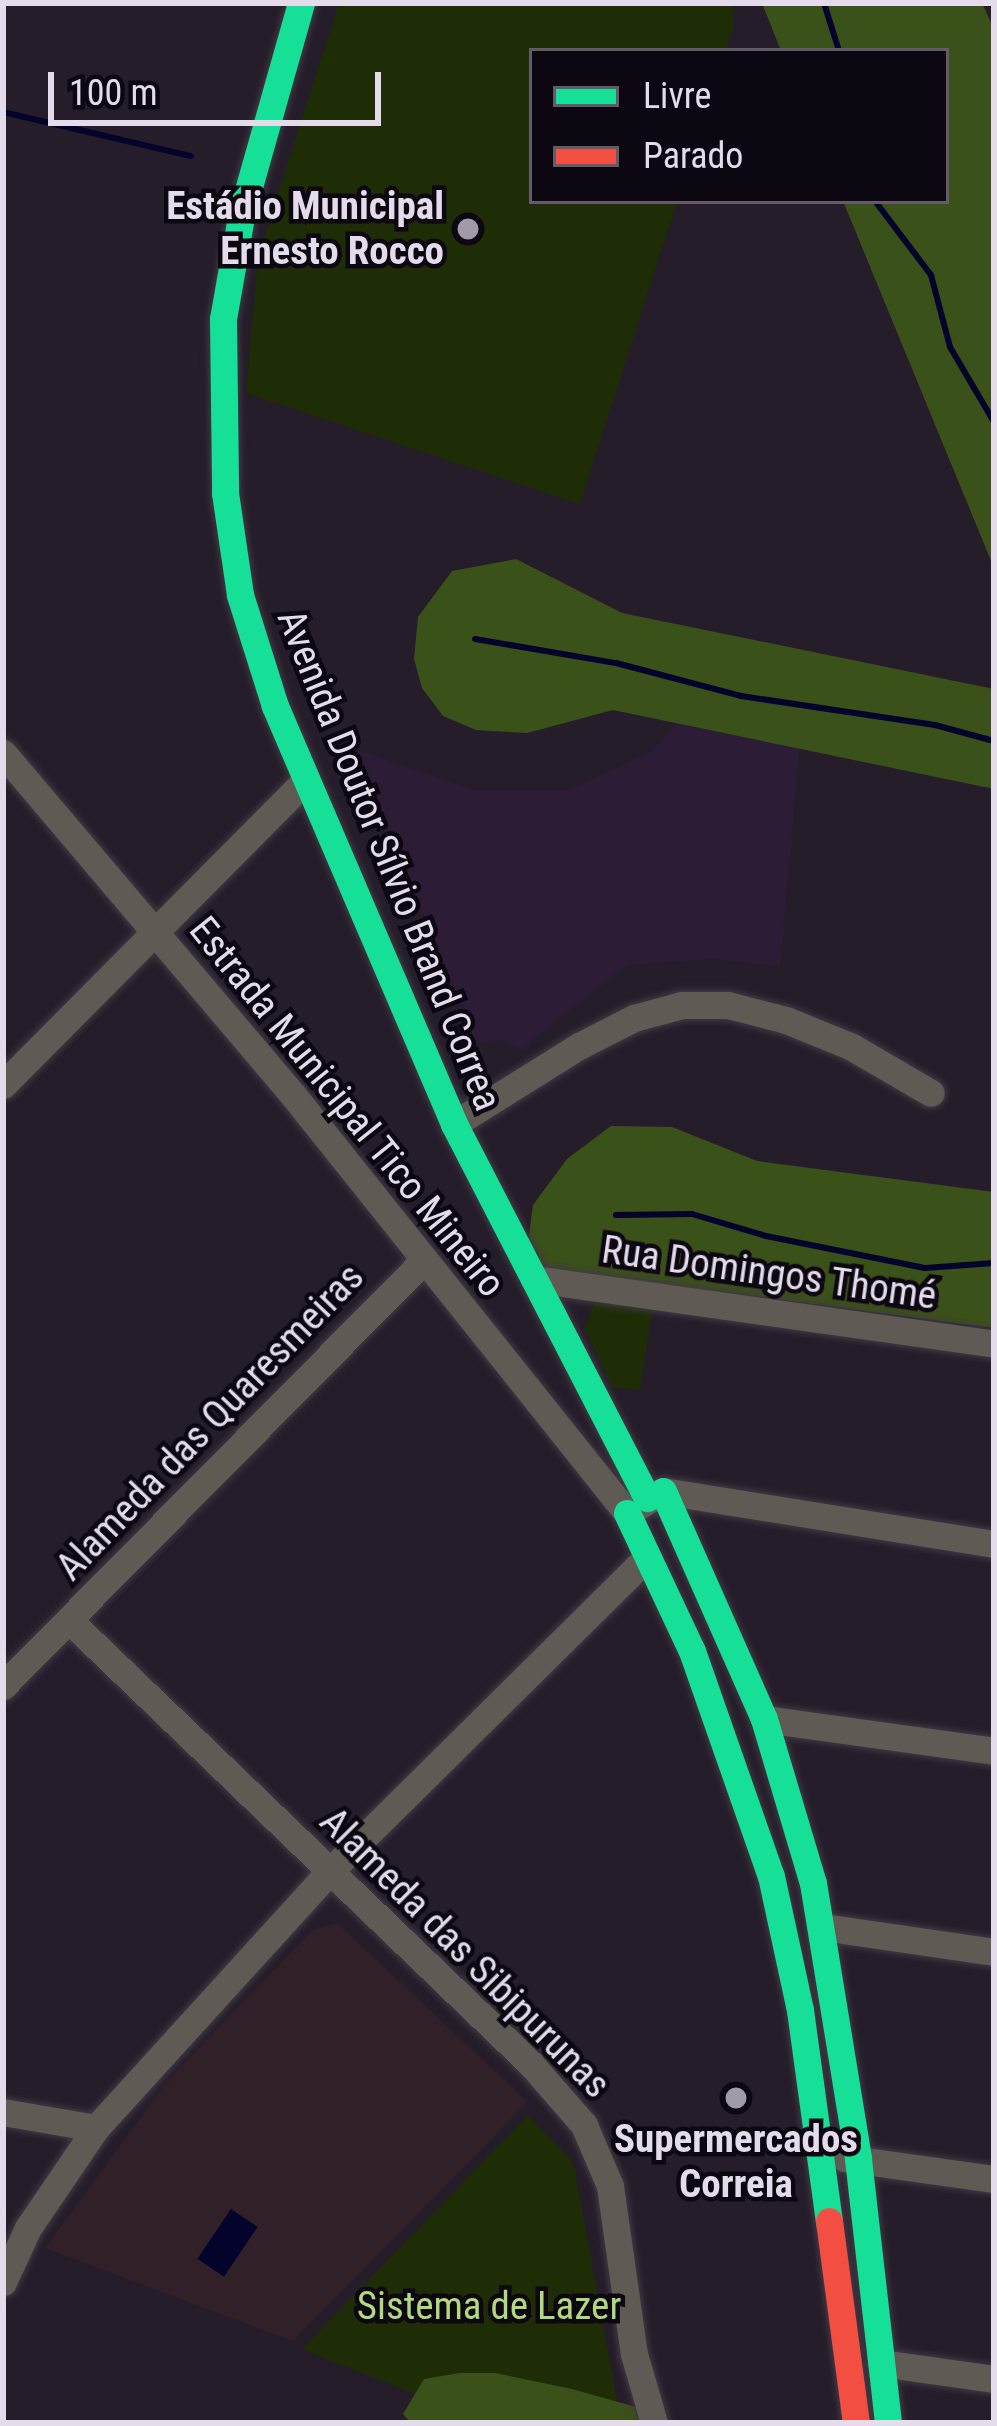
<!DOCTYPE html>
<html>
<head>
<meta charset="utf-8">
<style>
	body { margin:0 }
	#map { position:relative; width:997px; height:2426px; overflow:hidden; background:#251e2a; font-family:"Roboto Condensed",sans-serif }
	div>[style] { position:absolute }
	.built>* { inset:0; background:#2c1c36 }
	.education>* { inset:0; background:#312027 }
	.green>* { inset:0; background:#1f2d07 }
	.forest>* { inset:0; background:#3b511a }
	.water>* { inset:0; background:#03032c; transform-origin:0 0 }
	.stream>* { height:6px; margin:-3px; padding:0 3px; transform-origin:3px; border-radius:3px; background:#03032c }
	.roads { filter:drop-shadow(0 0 3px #403944) drop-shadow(0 0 3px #403944) }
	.street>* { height:27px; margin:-13.5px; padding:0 13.5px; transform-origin:13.5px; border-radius:13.5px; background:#605a54 }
	.fast>* { height:27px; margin:-13.5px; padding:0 13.5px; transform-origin:13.5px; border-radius:13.5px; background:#16e098 }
	.jam>* { height:27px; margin:-13.5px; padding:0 13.5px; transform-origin:13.5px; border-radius:13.5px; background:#f24e42 }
	.dots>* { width:33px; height:33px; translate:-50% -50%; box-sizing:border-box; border:6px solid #0c0710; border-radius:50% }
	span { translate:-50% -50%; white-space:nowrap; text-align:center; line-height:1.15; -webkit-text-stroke:9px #0c0710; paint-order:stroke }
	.poi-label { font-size:39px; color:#e5dceb; font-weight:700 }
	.right { translate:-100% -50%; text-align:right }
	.street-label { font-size:39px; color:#e5dceb }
	.park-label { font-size:39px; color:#b1d97e }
	.frame { position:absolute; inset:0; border:6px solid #e5dceb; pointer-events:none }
	.legend { position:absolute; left:529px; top:48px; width:420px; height:156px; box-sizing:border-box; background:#0c0710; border:3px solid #635c68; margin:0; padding:15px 21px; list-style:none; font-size:36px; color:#e5dceb }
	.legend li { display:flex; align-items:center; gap:24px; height:60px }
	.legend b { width:60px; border:3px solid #635c68 }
	.scale { position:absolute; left:48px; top:72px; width:333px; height:54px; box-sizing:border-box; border:6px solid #e5dceb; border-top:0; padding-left:15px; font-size:36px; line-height:42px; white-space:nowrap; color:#e5dceb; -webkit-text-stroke:9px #0c0710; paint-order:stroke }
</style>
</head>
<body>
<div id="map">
	<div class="built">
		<div style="clip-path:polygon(689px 712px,801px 732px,780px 966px,711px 959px,627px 965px,520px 1050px,501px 1039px,476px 1044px,358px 750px,474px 790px,568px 790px,649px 753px)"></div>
	</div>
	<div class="education">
		<div style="clip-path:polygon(337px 1923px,528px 2102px,293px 2341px,45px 2248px,169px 2079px,312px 1930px)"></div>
	</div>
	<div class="green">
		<div style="clip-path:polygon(339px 3px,733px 3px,734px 24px,726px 51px,532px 51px,532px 201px,677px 201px,580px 504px,246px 393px,258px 257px)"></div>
		<div style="clip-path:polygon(596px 1300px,653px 1305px,640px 1390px,612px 1387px,584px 1328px)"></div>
		<div style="clip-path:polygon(528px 2115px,573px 2161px,621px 2423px,487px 2423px,302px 2349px)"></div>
	</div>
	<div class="forest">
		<div style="clip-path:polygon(762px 3px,982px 3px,994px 29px,994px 568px,843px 201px,946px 201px,946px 51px,781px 51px)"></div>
		<div style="clip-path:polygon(516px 559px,622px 613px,994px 689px,994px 789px,613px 710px,527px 733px,476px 730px,443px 716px,422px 688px,414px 659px,418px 617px,452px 571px)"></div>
		<div style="clip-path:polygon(611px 1126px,672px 1127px,757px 1161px,994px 1192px,994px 1328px,541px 1268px,528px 1242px,533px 1205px,567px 1159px)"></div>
		<div style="clip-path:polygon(460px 2373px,495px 2373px,572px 2389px,650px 2411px,665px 2423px,411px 2423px,403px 2414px,424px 2379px)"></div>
	</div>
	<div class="water">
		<div style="left:231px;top:2209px;width:32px;height:60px;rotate:34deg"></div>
	</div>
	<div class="stream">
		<div style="left:824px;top:3px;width:50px;rotate:72.6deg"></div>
		<div style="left:3px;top:112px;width:193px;rotate:13.2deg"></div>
		<div style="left:875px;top:201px;width:93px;rotate:52.9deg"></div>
		<div style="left:931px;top:275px;width:74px;rotate:75.2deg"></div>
		<div style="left:950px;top:347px;width:87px;rotate:59.6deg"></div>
		<div style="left:475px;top:639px;width:143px;rotate:9.7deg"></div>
		<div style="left:616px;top:663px;width:129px;rotate:14.8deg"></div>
		<div style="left:741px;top:696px;width:196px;rotate:8.5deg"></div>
		<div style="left:935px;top:725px;width:61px;rotate:15.2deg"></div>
		<div style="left:616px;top:1215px;width:76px;rotate:-0.8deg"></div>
		<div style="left:692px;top:1214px;width:77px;rotate:16.6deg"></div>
		<div style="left:766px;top:1236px;width:162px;rotate:11.4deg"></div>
		<div style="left:925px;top:1268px;width:69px;rotate:-4.1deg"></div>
	</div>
	<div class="roads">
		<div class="street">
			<div style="left:3px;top:753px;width:448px;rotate:49.7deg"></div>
			<div style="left:293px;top:1095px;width:535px;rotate:51.37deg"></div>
			<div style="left:627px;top:1513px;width:42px;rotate:-31.4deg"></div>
			<div style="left:663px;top:1491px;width:335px;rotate:9.1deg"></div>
			<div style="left:3px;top:1085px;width:430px;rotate:-45.2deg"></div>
			<div style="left:454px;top:1124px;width:147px;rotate:-32deg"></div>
			<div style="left:579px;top:1046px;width:62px;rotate:-27deg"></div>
			<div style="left:634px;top:1018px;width:50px;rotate:-15.2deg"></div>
			<div style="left:682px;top:1005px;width:46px"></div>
			<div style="left:728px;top:1005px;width:60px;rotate:14.5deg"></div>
			<div style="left:786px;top:1020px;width:71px;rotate:22.2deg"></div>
			<div style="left:852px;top:1047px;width:91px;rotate:30.2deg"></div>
			<div style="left:534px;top:1279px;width:465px;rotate:8deg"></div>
			<div style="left:70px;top:1621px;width:639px;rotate:43.86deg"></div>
			<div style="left:531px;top:2064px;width:81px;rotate:49deg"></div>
			<div style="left:584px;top:2125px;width:66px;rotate:66.9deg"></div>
			<div style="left:610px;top:2186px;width:170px;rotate:81.9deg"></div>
			<div style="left:634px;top:2354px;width:72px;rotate:73.8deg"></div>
			<div style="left:3px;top:1686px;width:596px;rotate:-45.34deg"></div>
			<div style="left:764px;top:1719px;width:232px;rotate:7.9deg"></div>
			<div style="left:823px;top:1927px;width:173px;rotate:8.3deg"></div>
			<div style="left:3px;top:2112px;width:94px;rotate:9.8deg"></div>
			<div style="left:844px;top:2158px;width:151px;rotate:8deg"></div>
			<div style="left:3px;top:2282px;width:60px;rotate:-65.2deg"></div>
			<div style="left:28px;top:2228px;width:121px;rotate:-55.8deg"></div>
			<div style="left:96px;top:2128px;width:349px;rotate:-47.7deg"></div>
			<div style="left:331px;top:1870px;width:442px;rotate:-44.7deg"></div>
			<div style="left:881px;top:2363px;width:114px;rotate:8.1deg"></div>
		</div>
		<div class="fast">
			<div style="left:301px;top:3px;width:216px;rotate:105.8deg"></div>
			<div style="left:242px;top:211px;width:110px;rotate:100deg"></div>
			<div style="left:223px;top:319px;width:174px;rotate:89.3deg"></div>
			<div style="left:225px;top:493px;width:103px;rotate:81.6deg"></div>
			<div style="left:240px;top:595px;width:116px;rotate:72.5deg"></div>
			<div style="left:275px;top:706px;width:455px;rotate:66.8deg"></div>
			<div style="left:454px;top:1124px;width:421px;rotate:62.7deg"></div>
			<div style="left:663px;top:1491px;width:249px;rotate:66.1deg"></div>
			<div style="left:764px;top:1719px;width:171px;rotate:73.4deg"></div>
			<div style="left:813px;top:1883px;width:280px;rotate:80.7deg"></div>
			<div style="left:858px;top:2159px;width:266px;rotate:83.5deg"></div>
			<div style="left:627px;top:1513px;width:153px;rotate:64.8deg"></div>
			<div style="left:692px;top:1651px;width:238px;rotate:70.7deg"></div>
			<div style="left:771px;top:1876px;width:137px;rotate:77.8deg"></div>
			<div style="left:800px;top:2010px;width:213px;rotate:82.2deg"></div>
		</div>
		<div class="jam">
			<div style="left:829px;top:2221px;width:204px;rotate:82.4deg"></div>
		</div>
	</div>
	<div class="dots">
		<div style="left:468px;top:229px;background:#a29aa7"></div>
		<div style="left:736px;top:2098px;background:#a29aa7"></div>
	</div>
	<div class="poi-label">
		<span class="right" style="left:444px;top:229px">Estádio Municipal<br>Ernesto Rocco</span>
		<span style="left:736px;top:2162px">Supermercados<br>Correia</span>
	</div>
	<div class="street-label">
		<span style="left:389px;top:860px;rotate:68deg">Avenida Doutor Sílvio Brand Correa</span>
		<span style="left:347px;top:1107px;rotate:51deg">Estrada Municipal Tico Mineiro</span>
		<span style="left:769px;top:1273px;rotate:8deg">Rua Domingos Thomé</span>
		<span style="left:210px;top:1422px;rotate:-46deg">Alameda das Quaresmeiras</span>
		<span style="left:465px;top:1953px;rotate:45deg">Alameda das Sibipurunas</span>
	</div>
	<div class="park-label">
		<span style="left:489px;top:2306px">Sistema de Lazer</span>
	</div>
	<div class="frame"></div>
	<ul class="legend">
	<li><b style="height:15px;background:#16e098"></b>Livre</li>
	<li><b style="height:15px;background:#f24e42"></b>Parado</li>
	</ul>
	<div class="scale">100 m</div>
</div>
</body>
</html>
